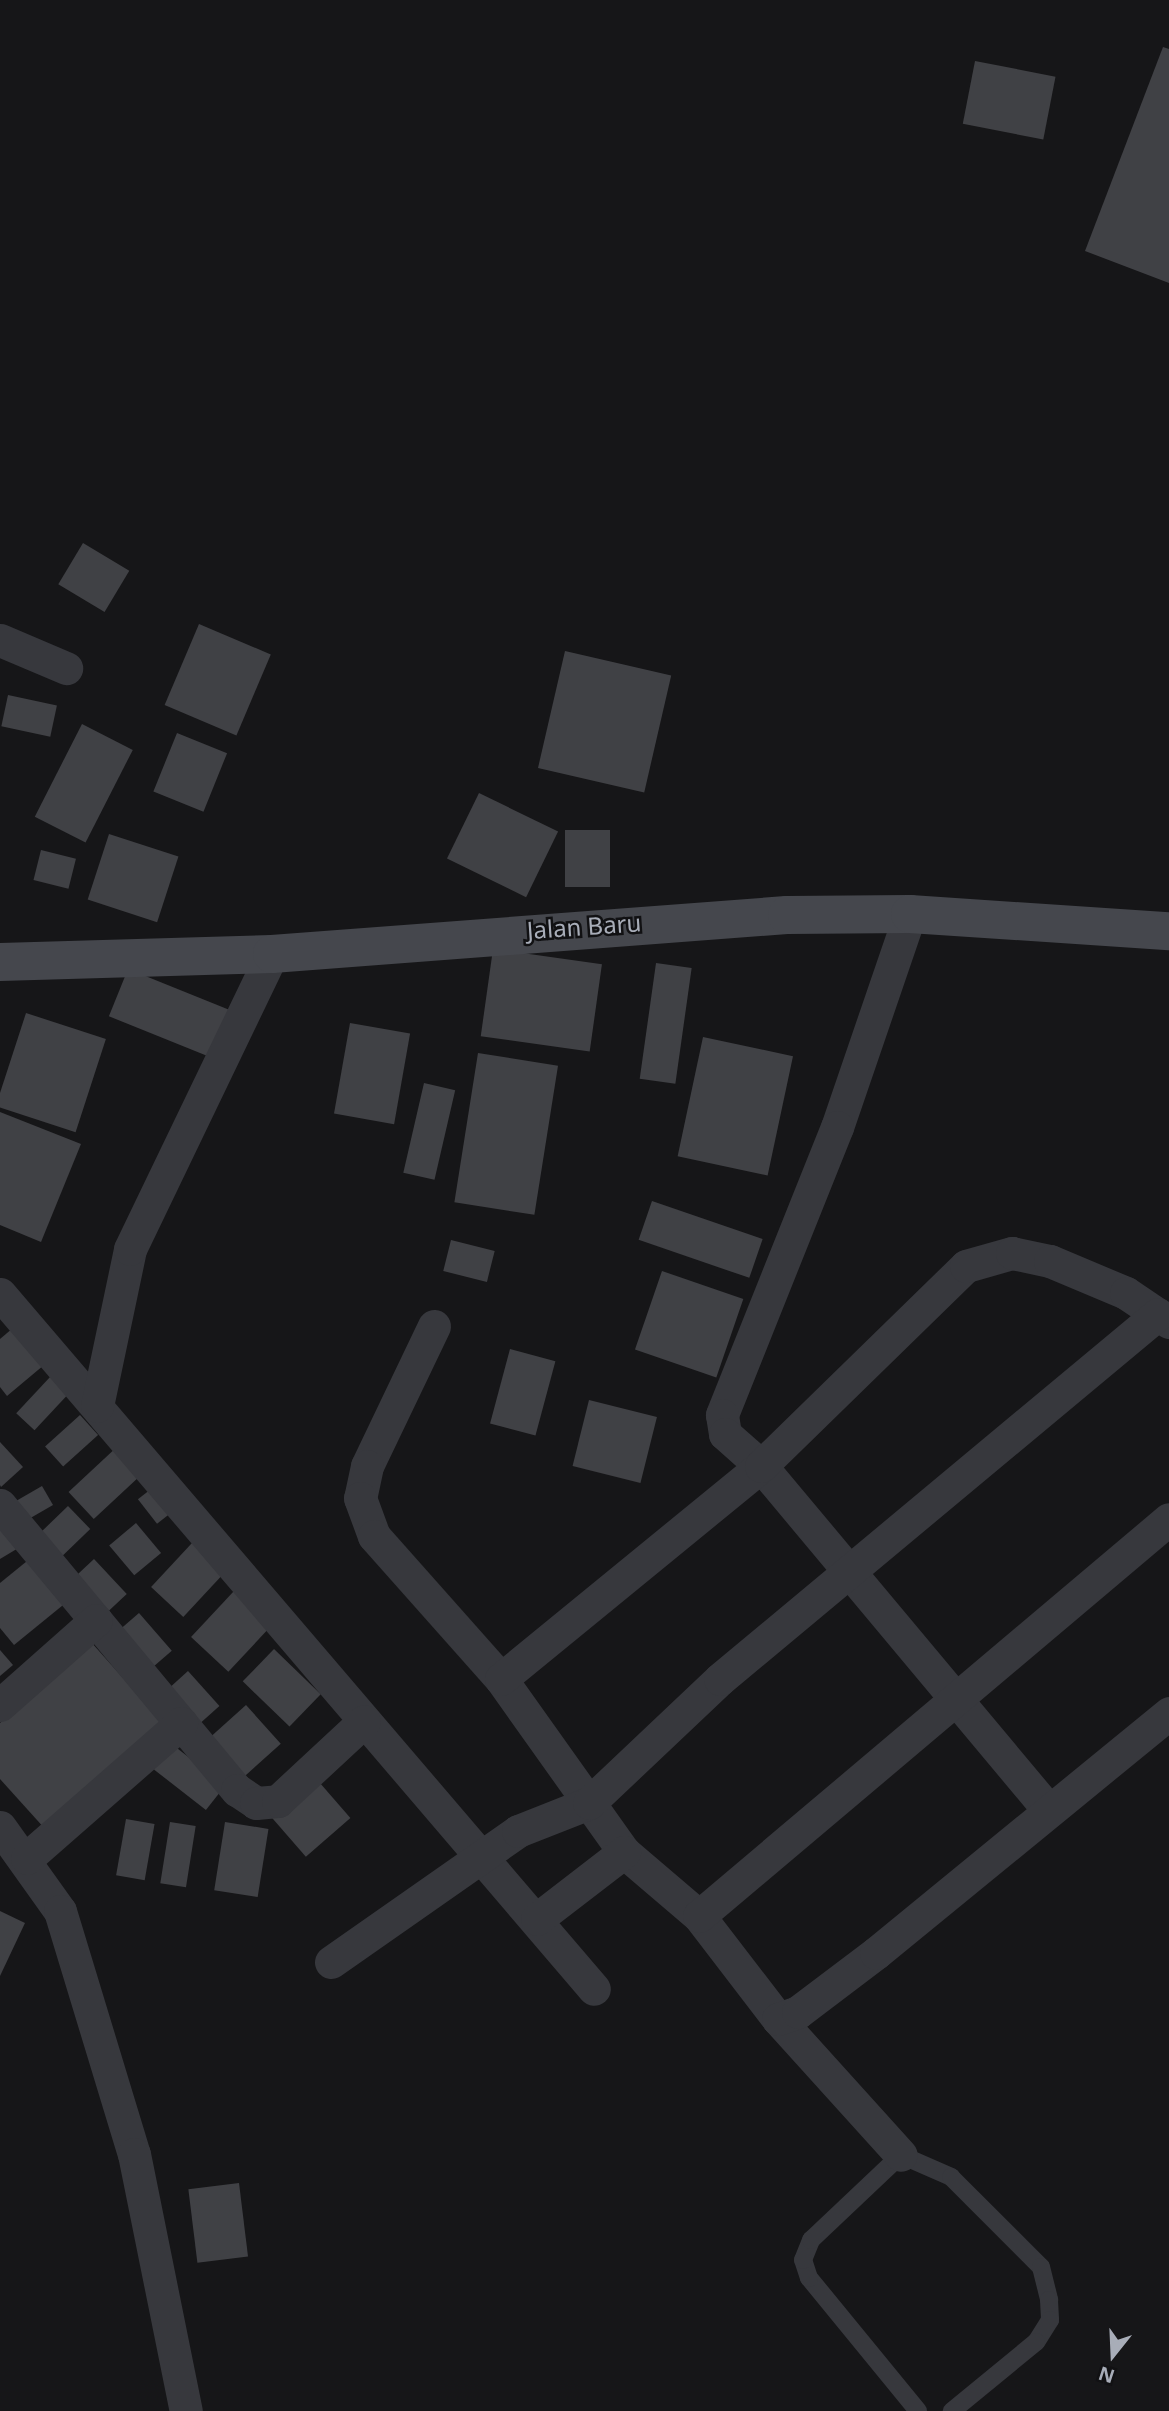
<!DOCTYPE html>
<html>
<head>
<meta charset="utf-8">
<style>
	body { margin:0 }
	#map { position:relative; width:1169px; height:2411px; overflow:hidden; background:#161618; font-family:"Noto Sans",sans-serif }
	div>[style] { position:absolute }
	.building>* { inset:0; background:#404145; transform-origin:0 0 }
	.service>* { height:18px; margin:-9px; padding:0 9px; transform-origin:9px; border-radius:9px; background:#37383d }
	.minor>* { height:33px; margin:-16.5px; padding:0 16.5px; transform-origin:16.5px; border-radius:16.5px; background:#37383d }
	.secondary>* { height:38px; margin:-19px; padding:0 19px; transform-origin:19px; border-radius:19px; background:#45474d }
	span { translate:-50% -50%; white-space:nowrap; text-align:center; line-height:1.15; -webkit-text-stroke:5px #111113; paint-order:stroke }
	.street-label { font-size:24px; color:#a8adb8 }
	.north { position:absolute; left:1078px; top:2320px; width:70px; height:70px; -webkit-text-stroke:5px #111113; paint-order:stroke; rotate:198deg; font-size:19px; font-weight:700; line-height:28px; text-align:center; color:#a8adb8 }
	.north::after { content:''; display:block; margin:auto; width:24px; height:32px; background:#a8adb8; clip-path:polygon(50% 0,100% 100%,50% 72%,0 100%) }
</style>
</head>
<body>
<div id="map">
	<div class="building">
		<div style="clip-path:polygon(1163px 47px,1169px 49px,1169px 283px,1085px 251px)"></div>
		<div style="left:975px;top:61px;width:82px;height:64px;rotate:11deg"></div>
		<div style="left:83px;top:543px;width:54px;height:48px;rotate:31deg"></div>
		<div style="left:199px;top:624px;width:78px;height:88px;rotate:23deg"></div>
		<div style="left:565px;top:651px;width:109px;height:120px;rotate:13deg"></div>
		<div style="left:8px;top:695px;width:50px;height:32px;rotate:12deg"></div>
		<div style="left:82px;top:724px;width:57px;height:104px;rotate:27deg"></div>
		<div style="left:177px;top:733px;width:54px;height:63px;rotate:22deg"></div>
		<div style="left:479px;top:793px;width:88px;height:73px;rotate:26deg"></div>
		<div style="left:565px;top:830px;width:45px;height:57px"></div>
		<div style="left:109px;top:834px;width:73px;height:69px;rotate:18deg"></div>
		<div style="left:41px;top:850px;width:36px;height:31px;rotate:14deg"></div>
		<div style="left:493px;top:949px;width:110px;height:88px;rotate:8deg"></div>
		<div style="left:656px;top:963px;width:36px;height:117px;rotate:8deg"></div>
		<div style="left:128px;top:969px;width:111px;height:51px;rotate:22deg"></div>
		<div style="left:26px;top:1013px;width:84px;height:98px;rotate:18deg"></div>
		<div style="left:350px;top:1023px;width:61px;height:92px;rotate:10deg"></div>
		<div style="left:703px;top:1037px;width:92px;height:122px;rotate:12deg"></div>
		<div style="left:478px;top:1053px;width:81px;height:151px;rotate:9deg"></div>
		<div style="left:424px;top:1083px;width:32px;height:92px;rotate:13deg"></div>
		<div style="clip-path:polygon(0 1112px,81px 1144px,41px 1242px,0 1225px)"></div>
		<div style="left:652px;top:1201px;width:117px;height:41px;rotate:19deg"></div>
		<div style="left:451px;top:1240px;width:45px;height:32px;rotate:14deg"></div>
		<div style="left:662px;top:1271px;width:86px;height:83px;rotate:19deg"></div>
		<div style="clip-path:polygon(13px 1328px,44px 1365px,7px 1396px,0 1387px,0 1339px)"></div>
		<div style="left:510px;top:1349px;width:47px;height:77px;rotate:15deg"></div>
		<div style="left:51px;top:1376px;width:25px;height:51px;rotate:43deg"></div>
		<div style="left:589px;top:1400px;width:70px;height:68px;rotate:14deg"></div>
		<div style="left:80px;top:1415px;width:27px;height:47px;rotate:48deg"></div>
		<div style="clip-path:polygon(0 1442px,23px 1467px,1px 1487px,0 1485px)"></div>
		<div style="left:119px;top:1445px;width:37px;height:69px;rotate:47deg"></div>
		<div style="left:160px;top:1482px;width:31px;height:28px;rotate:52deg"></div>
		<div style="left:42px;top:1486px;width:22px;height:33px;rotate:60deg"></div>
		<div style="left:68px;top:1506px;width:32px;height:41px;rotate:46deg"></div>
		<div style="clip-path:polygon(0 1516px,20px 1547px,0 1559px)"></div>
		<div style="left:136px;top:1523px;width:39px;height:35px;rotate:50deg"></div>
		<div style="left:192px;top:1543px;width:44px;height:60px;rotate:43deg"></div>
		<div style="clip-path:polygon(32px 1557px,68px 1601px,14px 1645px,0 1628px,0 1583px)"></div>
		<div style="left:94px;top:1559px;width:48px;height:31px;rotate:47deg"></div>
		<div style="left:234px;top:1591px;width:51px;height:63px;rotate:43deg"></div>
		<div style="left:139px;top:1613px;width:50px;height:28px;rotate:49deg"></div>
		<div style="clip-path:polygon(91px 1642px,164px 1724px,46px 1830px,0 1779px,0 1723px)"></div>
		<div style="left:274px;top:1649px;width:65px;height:45px;rotate:44deg"></div>
		<div style="clip-path:polygon(0 1650px,13px 1665px,0 1676px)"></div>
		<div style="left:188px;top:1671px;width:47px;height:26px;rotate:48deg"></div>
		<div style="left:246px;top:1705px;width:52px;height:52px;rotate:48deg"></div>
		<div style="left:173px;top:1745px;width:66px;height:31px;rotate:38deg"></div>
		<div style="left:313px;top:1775px;width:57px;height:59px;rotate:49deg"></div>
		<div style="left:126px;top:1819px;width:29px;height:57px;rotate:10deg"></div>
		<div style="left:170px;top:1822px;width:26px;height:62px;rotate:9deg"></div>
		<div style="left:225px;top:1822px;width:44px;height:69px;rotate:9deg"></div>
		<div style="clip-path:polygon(0 1911px,25px 1923px,0 1976px)"></div>
		<div style="left:239px;top:2183px;width:74px;height:51px;rotate:83deg"></div>
	</div>
	<div class="service">
		<div style="left:918px;top:2411px;width:172px;rotate:-129.3deg"></div>
		<div style="left:809px;top:2278px;width:19px;rotate:-108deg"></div>
		<div style="left:803px;top:2260px;width:22px;rotate:-68deg"></div>
		<div style="left:811px;top:2240px;width:124px;rotate:-43.4deg"></div>
		<div style="left:901px;top:2155px;width:55px;rotate:23.7deg"></div>
		<div style="left:951px;top:2177px;width:127px;rotate:45deg"></div>
		<div style="left:1041px;top:2267px;width:34px;rotate:76deg"></div>
		<div style="left:1049px;top:2300px;width:20px;rotate:87deg"></div>
		<div style="left:1050px;top:2320px;width:26px;rotate:122deg"></div>
		<div style="left:1036px;top:2342px;width:109px;rotate:140.6deg"></div>
	</div>
	<div class="minor">
		<div style="left:0;top:640px;width:72px;rotate:23deg"></div>
		<div style="left:910px;top:914px;width:225px;rotate:108.9deg"></div>
		<div style="left:837px;top:1127px;width:310px;rotate:111.8deg"></div>
		<div style="left:722px;top:1415px;width:19px;rotate:81deg"></div>
		<div style="left:725px;top:1434px;width:48px;rotate:41.6deg"></div>
		<div style="left:761px;top:1466px;width:444px;rotate:50.1deg"></div>
		<div style="left:0;top:1294px;width:914px;rotate:49.48deg"></div>
		<div style="left:434px;top:1326px;width:155px;rotate:115.6deg"></div>
		<div style="left:367px;top:1466px;width:33px;rotate:102deg"></div>
		<div style="left:360px;top:1498px;width:40px;rotate:69.8deg"></div>
		<div style="left:374px;top:1536px;width:191px;rotate:48.4deg"></div>
		<div style="left:501px;top:1679px;width:212px;rotate:54.6deg"></div>
		<div style="left:624px;top:1852px;width:99px;rotate:40.5deg"></div>
		<div style="left:699px;top:1916px;width:130px;rotate:52.5deg"></div>
		<div style="left:778px;top:2019px;width:183px;rotate:47.9deg"></div>
		<div style="left:97px;top:1406px;width:160px;rotate:-78.1deg"></div>
		<div style="left:130px;top:1249px;width:327px;rotate:-64.3deg"></div>
		<div style="left:0;top:1505px;width:371px;rotate:50.3deg"></div>
		<div style="left:237px;top:1790px;width:23px;rotate:34deg"></div>
		<div style="left:256px;top:1803px;width:22px;rotate:-5deg"></div>
		<div style="left:278px;top:1801px;width:117px;rotate:-42.9deg"></div>
		<div style="left:501px;top:1679px;width:336px;rotate:-39.3deg"></div>
		<div style="left:761px;top:1466px;width:286px;rotate:-44.3deg"></div>
		<div style="left:966px;top:1266px;width:48px;rotate:-15.8deg"></div>
		<div style="left:1012px;top:1253px;width:39px;rotate:12deg"></div>
		<div style="left:1050px;top:1261px;width:82px;rotate:22.8deg"></div>
		<div style="left:1126px;top:1293px;width:52px;rotate:34deg"></div>
		<div style="left:0;top:1705px;width:128px;rotate:-41.5deg"></div>
		<div style="left:0;top:1827px;width:103px;rotate:54.5deg"></div>
		<div style="left:60px;top:1911px;width:254px;rotate:73.1deg"></div>
		<div style="left:134px;top:2154px;width:262px;rotate:78.6deg"></div>
		<div style="left:27px;top:1858px;width:205px;rotate:-41.2deg"></div>
		<div style="left:699px;top:1916px;width:615px;rotate:-40.19deg"></div>
		<div style="left:537px;top:1919px;width:110px;rotate:-37.6deg"></div>
		<div style="left:331px;top:1962px;width:228px;rotate:-35deg"></div>
		<div style="left:518px;top:1831px;width:76px;rotate:-21.5deg"></div>
		<div style="left:589px;top:1803px;width:180px;rotate:-43.4deg"></div>
		<div style="left:720px;top:1679px;width:570px;rotate:-39.81deg"></div>
		<div style="left:778px;top:2019px;width:21px;rotate:-19deg"></div>
		<div style="left:798px;top:2012px;width:98px;rotate:-37.1deg"></div>
		<div style="left:876px;top:1953px;width:379px;rotate:-39.3deg"></div>
	</div>
	<div class="secondary">
		<div style="left:0;top:962px;width:272px;rotate:-1.7deg"></div>
		<div style="left:272px;top:954px;width:516px;rotate:-4.33deg"></div>
		<div style="left:787px;top:915px;width:123px;rotate:-0.5deg"></div>
		<div style="left:910px;top:914px;width:260px;rotate:3.8deg"></div>
	</div>
	<div class="street-label">
		<span style="left:584px;top:926px;rotate:-4deg">Jalan Baru</span>
	</div>
	<div class="north">N</div>
</div>
</body>
</html>
